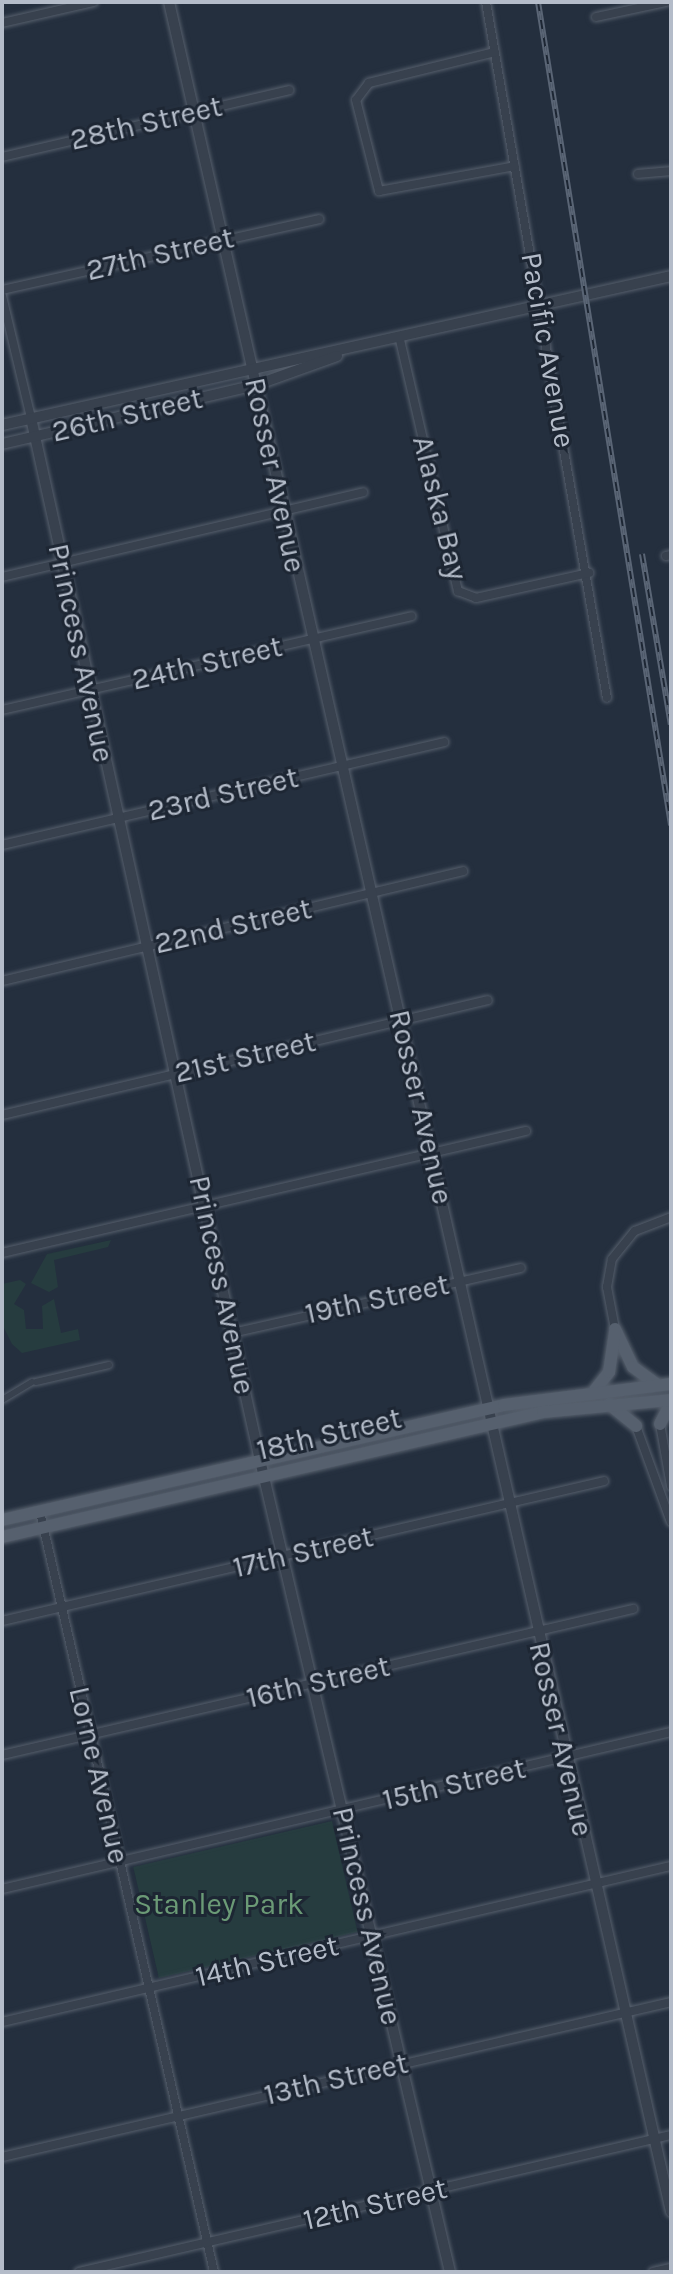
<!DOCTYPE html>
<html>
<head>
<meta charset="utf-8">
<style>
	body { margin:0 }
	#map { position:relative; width:673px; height:2274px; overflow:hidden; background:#242f3e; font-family:Karla,sans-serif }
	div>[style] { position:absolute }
	.green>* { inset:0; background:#263c3f; transform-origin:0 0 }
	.roads { filter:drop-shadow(0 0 2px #565f6c) drop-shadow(0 0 2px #565f6c) }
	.pedestrian>* { height:6px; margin:-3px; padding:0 3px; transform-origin:3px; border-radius:3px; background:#38414e }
	.minor>* { height:8px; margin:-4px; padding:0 4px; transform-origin:4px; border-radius:4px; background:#38414e }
	.tertiary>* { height:10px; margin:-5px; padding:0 5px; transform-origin:5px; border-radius:5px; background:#38414e }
	.primary>* { height:12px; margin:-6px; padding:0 6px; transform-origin:6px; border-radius:6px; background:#56606e }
	.rail>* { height:6px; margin-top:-3px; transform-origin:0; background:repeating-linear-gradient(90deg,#1d2633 0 9px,#5a6575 0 18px); box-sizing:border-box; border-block:2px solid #5a6575 }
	span { translate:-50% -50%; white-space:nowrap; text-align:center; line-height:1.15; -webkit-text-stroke:6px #1d2633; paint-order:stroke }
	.street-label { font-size:30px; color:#b4bcc9 }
	.park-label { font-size:30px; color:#6b9a76 }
	.frame { position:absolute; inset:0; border:4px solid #b4bcc9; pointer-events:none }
</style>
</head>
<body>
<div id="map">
	<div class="green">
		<div style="clip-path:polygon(111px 1240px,108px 1247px,54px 1260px,58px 1287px,49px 1292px,31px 1283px,47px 1254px)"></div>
		<div style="clip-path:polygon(20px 1280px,26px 1284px,14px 1304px,24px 1310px,26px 1329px,43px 1329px,42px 1306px,54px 1299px,61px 1333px,78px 1329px,80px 1340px,22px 1353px,12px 1344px,2px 1324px,2px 1284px)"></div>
		<div style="left:332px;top:1821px;width:114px;height:204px;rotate:77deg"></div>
	</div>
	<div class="roads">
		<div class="pedestrian">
			<div style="left:36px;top:1382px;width:75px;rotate:-13.1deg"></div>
			<div style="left:2px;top:1400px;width:35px;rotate:-31deg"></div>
		</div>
		<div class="minor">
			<div style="left:486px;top:2px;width:706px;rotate:80.14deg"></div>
			<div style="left:596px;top:17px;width:72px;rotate:-12.1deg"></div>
			<div style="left:2px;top:23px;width:94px;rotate:-12.9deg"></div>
			<div style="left:495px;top:52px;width:130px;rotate:166.2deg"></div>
			<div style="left:369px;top:83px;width:21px;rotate:127deg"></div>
			<div style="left:356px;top:100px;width:94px;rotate:75.8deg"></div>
			<div style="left:379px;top:191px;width:138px;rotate:-10.4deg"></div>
			<div style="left:2px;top:157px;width:295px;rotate:-13.1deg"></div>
			<div style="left:638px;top:174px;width:33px;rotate:-5deg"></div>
			<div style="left:2px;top:290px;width:325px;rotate:-12.6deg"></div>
			<div style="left:2px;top:296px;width:125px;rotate:76.6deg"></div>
			<div style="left:400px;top:340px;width:258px;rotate:77deg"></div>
			<div style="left:458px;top:591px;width:19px;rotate:21deg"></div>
			<div style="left:476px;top:598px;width:116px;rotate:-12.5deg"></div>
			<div style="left:666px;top:556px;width:5px;rotate:-11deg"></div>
			<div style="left:2px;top:577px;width:371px;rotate:-13.2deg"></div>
			<div style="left:2px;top:710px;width:420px;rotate:-12.9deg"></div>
			<div style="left:2px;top:845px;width:454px;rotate:-13.1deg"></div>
			<div style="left:2px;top:981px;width:474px;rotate:-13.4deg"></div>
			<div style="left:2px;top:1115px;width:499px;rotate:-13.3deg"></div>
			<div style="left:2px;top:1253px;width:538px;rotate:-13.11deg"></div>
			<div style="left:615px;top:1329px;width:43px;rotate:-100.8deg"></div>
			<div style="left:607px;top:1287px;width:28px;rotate:-80deg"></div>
			<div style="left:612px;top:1259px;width:36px;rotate:-51deg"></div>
			<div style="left:635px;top:1231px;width:39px;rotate:-21deg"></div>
			<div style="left:232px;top:1333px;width:296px;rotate:-12.7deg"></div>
			<div style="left:660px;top:1424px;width:63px;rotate:79.9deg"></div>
			<div style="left:636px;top:1426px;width:102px;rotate:70deg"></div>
			<div style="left:40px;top:1512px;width:780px;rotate:77.1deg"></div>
			<div style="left:2px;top:1621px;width:618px;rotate:-13.09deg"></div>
			<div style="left:2px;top:1755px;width:648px;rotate:-13.03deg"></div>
			<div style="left:2px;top:1889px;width:687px;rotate:-13.21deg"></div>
			<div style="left:2px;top:2022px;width:687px;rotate:-13.13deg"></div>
			<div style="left:2px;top:2157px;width:687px;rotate:-13.04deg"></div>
			<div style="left:79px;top:2272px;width:608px;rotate:-13.03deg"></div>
			<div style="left:653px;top:2272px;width:18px;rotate:-13deg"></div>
		</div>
		<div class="tertiary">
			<div style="left:169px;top:2px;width:2266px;rotate:77.2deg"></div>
			<div style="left:31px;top:418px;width:1067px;rotate:77.61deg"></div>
			<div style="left:260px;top:1460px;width:834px;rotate:76.83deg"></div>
			<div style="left:2px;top:425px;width:685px;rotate:-12.56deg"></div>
			<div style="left:2px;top:444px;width:261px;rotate:-13.1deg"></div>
			<div style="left:256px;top:385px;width:86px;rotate:-19.7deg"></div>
		</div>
		<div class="primary">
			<div style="left:615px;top:1329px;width:42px;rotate:64.7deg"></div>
			<div style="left:633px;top:1367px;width:29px;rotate:36deg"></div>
			<div style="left:595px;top:1390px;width:23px;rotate:-52deg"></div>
			<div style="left:609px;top:1372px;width:40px;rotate:-81.5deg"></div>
			<div style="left:609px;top:1404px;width:35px;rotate:39deg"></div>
			<div style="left:660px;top:1424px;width:25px;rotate:-63deg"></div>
			<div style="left:2px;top:1520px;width:515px;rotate:-12.9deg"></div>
			<div style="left:504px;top:1405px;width:168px;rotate:-7.2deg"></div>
			<div style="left:2px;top:1537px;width:555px;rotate:-13.01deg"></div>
			<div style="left:543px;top:1412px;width:129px;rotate:-5.4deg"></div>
		</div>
	</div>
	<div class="rail">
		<div style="left:538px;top:2px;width:834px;rotate:80.82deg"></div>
		<div style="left:642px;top:554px;width:173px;rotate:80.4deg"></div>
	</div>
	<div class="street-label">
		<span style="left:146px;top:123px;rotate:-13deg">28th Street</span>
		<span style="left:160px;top:254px;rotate:-13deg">27th Street</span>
		<span style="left:548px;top:350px;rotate:80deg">Pacific Avenue</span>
		<span style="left:127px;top:415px;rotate:-13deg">26th Street</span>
		<span style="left:275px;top:475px;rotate:78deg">Rosser Avenue</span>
		<span style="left:440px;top:508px;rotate:76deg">Alaska Bay</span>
		<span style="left:81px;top:653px;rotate:78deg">Princess Avenue</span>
		<span style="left:207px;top:663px;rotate:-13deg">24th Street</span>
		<span style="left:223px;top:794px;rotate:-13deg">23rd Street</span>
		<span style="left:233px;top:926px;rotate:-13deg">22nd Street</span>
		<span style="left:245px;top:1057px;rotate:-13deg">21st Street</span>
		<span style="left:421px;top:1107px;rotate:77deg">Rosser Avenue</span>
		<span style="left:222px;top:1285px;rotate:78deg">Princess Avenue</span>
		<span style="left:377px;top:1299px;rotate:-12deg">19th Street</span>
		<span style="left:329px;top:1434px;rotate:-13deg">18th Street</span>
		<span style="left:303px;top:1552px;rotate:-13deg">17th Street</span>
		<span style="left:318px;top:1682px;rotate:-13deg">16th Street</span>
		<span style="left:561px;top:1739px;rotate:77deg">Rosser Avenue</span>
		<span style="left:99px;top:1775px;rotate:77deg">Lorne Avenue</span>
		<span style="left:454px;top:1784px;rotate:-13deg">15th Street</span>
		<span style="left:367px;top:1916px;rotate:77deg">Princess Avenue</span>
		<span style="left:267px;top:1961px;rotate:-13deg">14th Street</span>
		<span style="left:336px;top:2079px;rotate:-13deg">13th Street</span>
		<span style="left:375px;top:2204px;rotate:-13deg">12th Street</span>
	</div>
	<div class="park-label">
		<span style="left:219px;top:1904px">Stanley Park</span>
	</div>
	<div class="frame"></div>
</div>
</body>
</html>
